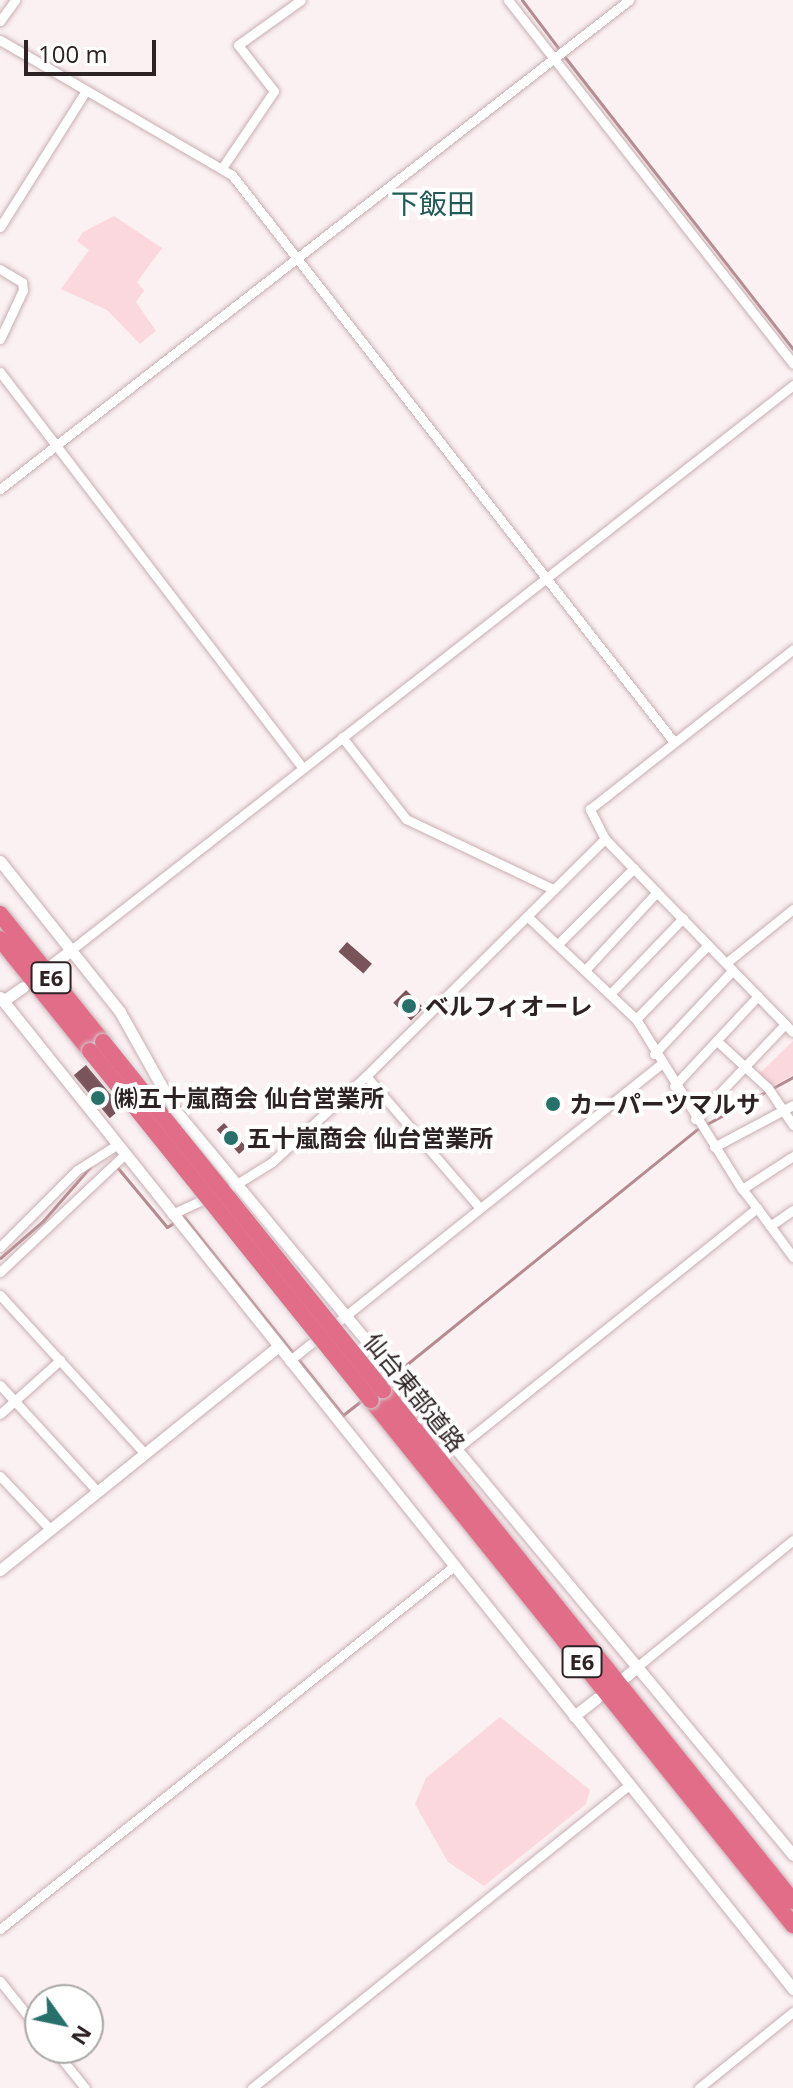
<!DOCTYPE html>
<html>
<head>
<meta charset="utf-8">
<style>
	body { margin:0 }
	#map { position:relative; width:793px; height:2088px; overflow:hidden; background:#fbf0f2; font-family:"Open Sans","Noto Sans JP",sans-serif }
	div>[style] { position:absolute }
	.green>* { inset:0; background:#fbd8dd }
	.stream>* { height:3px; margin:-1.5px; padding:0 1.5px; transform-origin:1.5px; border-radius:1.5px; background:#b58b92 }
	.building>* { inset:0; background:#7a545b; transform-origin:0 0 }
	.roads { filter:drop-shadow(0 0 2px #c8afb2) drop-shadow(0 0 2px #c8afb2) }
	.minor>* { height:9px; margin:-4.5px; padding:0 4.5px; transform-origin:4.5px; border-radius:4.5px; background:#fff }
	.tertiary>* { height:11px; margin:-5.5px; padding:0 5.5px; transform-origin:5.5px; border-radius:5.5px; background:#fff }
	.motorway>* { height:16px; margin:-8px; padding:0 8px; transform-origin:8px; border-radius:8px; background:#e26d88 }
	.bridges { filter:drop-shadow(0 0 2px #d1cfcf) drop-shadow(0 0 2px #d1cfcf) }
	.motorway-bridge>* { height:16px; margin:-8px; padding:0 8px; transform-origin:8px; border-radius:8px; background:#e26d88 }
	.dots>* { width:22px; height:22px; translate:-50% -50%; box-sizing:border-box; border:4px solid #fff; border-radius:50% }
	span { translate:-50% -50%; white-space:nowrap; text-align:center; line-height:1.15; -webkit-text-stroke:8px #fff; paint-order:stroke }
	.shield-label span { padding:2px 6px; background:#fff; border:2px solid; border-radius:6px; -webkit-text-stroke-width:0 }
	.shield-label { font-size:22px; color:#2d2324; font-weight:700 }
	.poi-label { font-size:24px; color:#2d2324; font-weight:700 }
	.left { translate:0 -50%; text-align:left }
	.street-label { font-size:24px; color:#2d2324 }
	.quarter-label { font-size:28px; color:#225b56 }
	.north { position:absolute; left:24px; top:1984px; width:80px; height:80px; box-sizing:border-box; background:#fff; border:2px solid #aba7a7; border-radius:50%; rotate:123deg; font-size:22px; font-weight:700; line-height:32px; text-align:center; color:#2d2324 }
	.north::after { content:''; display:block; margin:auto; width:28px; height:36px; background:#28716b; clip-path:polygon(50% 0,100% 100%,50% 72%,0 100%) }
	.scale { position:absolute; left:24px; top:40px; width:132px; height:36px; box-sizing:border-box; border:4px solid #2d2324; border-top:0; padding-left:10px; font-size:24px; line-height:28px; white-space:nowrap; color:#2d2324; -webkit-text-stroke:6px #fff; paint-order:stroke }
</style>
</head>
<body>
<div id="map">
	<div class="green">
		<div style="clip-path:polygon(114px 216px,162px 248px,137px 282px,144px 291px,136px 302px,156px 331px,140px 344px,107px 310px,61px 289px,89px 250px,77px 241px,83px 232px)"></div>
		<div style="clip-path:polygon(793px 1041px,793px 1075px,773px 1086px,759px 1074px)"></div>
		<div style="clip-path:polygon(500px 1717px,590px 1790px,586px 1804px,484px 1886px,448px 1862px,415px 1804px,426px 1778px)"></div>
	</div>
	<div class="stream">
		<div style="left:522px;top:0;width:61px;rotate:52.9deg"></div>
		<div style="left:564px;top:56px;width:372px;rotate:52deg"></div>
		<div style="left:117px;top:1167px;width:78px;rotate:50.2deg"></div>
		<div style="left:167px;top:1227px;width:6px;rotate:-31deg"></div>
		<div style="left:184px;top:1217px;width:174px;rotate:51.3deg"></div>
		<div style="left:0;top:1258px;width:57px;rotate:-40.7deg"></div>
		<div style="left:43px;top:1221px;width:72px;rotate:-49deg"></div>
		<div style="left:298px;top:1359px;width:72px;rotate:51.2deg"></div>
		<div style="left:343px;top:1415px;width:24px;rotate:-38deg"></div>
		<div style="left:396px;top:1373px;width:386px;rotate:-39deg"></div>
		<div style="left:696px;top:1130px;width:111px;rotate:-28.7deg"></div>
	</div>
	<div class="building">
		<div style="left:347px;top:942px;width:33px;height:13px;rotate:41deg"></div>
		<div style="left:406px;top:990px;width:25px;height:18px;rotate:45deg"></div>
		<div style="left:86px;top:1065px;width:56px;height:16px;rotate:50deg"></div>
		<div style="left:224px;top:1123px;width:33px;height:10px;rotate:47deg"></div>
	</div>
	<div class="roads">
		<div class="minor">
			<div style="left:508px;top:0;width:462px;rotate:51.9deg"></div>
			<div style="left:0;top:21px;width:26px;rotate:-54deg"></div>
			<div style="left:0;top:40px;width:268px;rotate:30.2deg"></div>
			<div style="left:232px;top:175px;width:719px;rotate:52.06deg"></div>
			<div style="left:222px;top:168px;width:93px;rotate:-56deg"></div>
			<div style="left:274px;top:91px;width:58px;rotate:-128deg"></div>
			<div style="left:238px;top:45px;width:77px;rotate:-35.5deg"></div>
			<div style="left:0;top:227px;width:160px;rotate:-57.8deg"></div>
			<div style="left:0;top:269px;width:26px;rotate:31deg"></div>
			<div style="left:22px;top:282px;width:8px;rotate:83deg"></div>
			<div style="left:23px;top:290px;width:54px;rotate:115.1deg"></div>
			<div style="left:0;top:372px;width:497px;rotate:52.6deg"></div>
			<div style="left:0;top:489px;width:797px;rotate:-37.86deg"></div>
			<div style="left:342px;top:737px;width:104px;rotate:52deg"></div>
			<div style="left:406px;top:819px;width:163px;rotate:25.5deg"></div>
			<div style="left:605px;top:839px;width:34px;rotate:-117deg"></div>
			<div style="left:590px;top:809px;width:258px;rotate:-38.2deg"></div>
			<div style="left:528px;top:917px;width:149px;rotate:43.4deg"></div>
			<div style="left:636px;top:1019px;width:200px;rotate:58.1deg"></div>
			<div style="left:559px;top:943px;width:106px;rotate:-45deg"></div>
			<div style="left:71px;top:950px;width:917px;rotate:-38.04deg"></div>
			<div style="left:726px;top:963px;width:86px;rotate:-38.9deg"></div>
			<div style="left:587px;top:968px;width:103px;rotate:-47.4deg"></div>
			<div style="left:613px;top:991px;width:101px;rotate:-46.2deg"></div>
			<div style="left:636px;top:1019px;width:103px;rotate:-45.8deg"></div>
			<div style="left:717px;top:1041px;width:69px;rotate:42.7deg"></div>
			<div style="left:768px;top:1088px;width:45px;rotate:56deg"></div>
			<div style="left:654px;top:1054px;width:115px;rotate:-46.8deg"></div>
			<div style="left:366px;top:1076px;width:174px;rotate:49.2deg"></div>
			<div style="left:674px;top:1086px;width:123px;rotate:-47deg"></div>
			<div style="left:695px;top:1119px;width:131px;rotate:-46.5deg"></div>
			<div style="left:714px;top:1147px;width:89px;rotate:-28deg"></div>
			<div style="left:232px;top:1187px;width:47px;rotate:-32deg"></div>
			<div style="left:272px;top:1162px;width:127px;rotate:-42.5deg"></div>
			<div style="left:366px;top:1076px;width:337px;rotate:-44.8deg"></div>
			<div style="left:605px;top:839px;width:269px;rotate:45.8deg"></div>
			<div style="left:757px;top:1208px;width:61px;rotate:53.7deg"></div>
			<div style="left:172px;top:1214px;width:43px;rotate:-24.8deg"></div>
			<div style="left:770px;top:1226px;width:28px;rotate:-35deg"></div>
			<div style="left:0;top:1247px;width:109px;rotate:-45deg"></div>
			<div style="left:77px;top:1170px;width:45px;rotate:-32.3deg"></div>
			<div style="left:0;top:1272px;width:169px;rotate:-43.3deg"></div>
			<div style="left:0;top:1295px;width:215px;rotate:47.6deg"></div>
			<div style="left:289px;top:1361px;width:476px;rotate:-38.6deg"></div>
			<div style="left:0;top:1385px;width:144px;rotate:47.5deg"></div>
			<div style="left:0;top:1414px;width:81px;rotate:-42deg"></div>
			<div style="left:460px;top:1446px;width:381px;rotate:-38.7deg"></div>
			<div style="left:757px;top:1208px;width:24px;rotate:-128deg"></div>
			<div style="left:742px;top:1189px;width:61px;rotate:-32.9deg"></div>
			<div style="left:0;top:1476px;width:73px;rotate:46.7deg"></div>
			<div style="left:638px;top:1666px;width:200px;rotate:-39.1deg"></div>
			<div style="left:0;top:1929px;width:581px;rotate:-38.64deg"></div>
			<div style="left:0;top:1981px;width:64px;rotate:51.3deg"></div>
			<div style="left:53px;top:2048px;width:51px;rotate:51.3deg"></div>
			<div style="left:252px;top:2088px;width:484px;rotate:-38.8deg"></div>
			<div style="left:699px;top:2088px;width:121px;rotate:-39deg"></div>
		</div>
		<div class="tertiary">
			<div style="left:0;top:861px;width:193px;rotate:51.5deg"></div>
			<div style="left:120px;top:1012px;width:112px;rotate:60.7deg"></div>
			<div style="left:175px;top:1110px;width:968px;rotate:50.32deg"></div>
			<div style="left:54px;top:963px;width:21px;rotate:-37deg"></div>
			<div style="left:0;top:997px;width:1270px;rotate:51.36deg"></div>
			<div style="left:3px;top:1001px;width:24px;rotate:-35deg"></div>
			<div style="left:0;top:1570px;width:356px;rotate:-38.8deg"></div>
			<div style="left:625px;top:1677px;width:17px;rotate:-40deg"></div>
			<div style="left:574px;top:1716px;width:28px;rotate:-38deg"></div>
		</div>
		<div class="motorway">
			<div style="left:0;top:914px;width:164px;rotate:51.2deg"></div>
			<div style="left:0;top:939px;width:144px;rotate:51.2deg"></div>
			<div style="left:383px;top:1390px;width:655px;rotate:51.26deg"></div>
			<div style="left:371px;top:1400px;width:674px;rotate:51.21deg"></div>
		</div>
	</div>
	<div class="bridges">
		<div class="motorway-bridge">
			<div style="left:103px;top:1042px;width:447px;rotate:51.2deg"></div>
			<div style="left:90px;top:1051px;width:448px;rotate:51.2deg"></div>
		</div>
	</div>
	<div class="dots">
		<div style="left:409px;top:1006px;background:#28716b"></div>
		<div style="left:98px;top:1098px;background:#28716b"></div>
		<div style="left:553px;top:1104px;background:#28716b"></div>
		<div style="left:231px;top:1138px;background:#28716b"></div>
	</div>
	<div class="shield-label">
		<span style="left:51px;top:978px">E6</span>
		<span style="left:582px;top:1662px">E6</span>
	</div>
	<div class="poi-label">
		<span class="left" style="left:425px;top:1006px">ベルフィオーレ</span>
		<span class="left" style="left:114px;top:1098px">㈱五十嵐商会 仙台営業所</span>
		<span class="left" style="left:569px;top:1104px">カーパーツマルサ</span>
		<span class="left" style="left:247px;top:1138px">五十嵐商会 仙台営業所</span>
	</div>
	<div class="street-label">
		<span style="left:415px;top:1392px;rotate:51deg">仙台東部道路</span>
	</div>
	<div class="quarter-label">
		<span style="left:433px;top:203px">下飯田</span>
	</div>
	<div class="north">N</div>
	<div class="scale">100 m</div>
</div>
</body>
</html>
